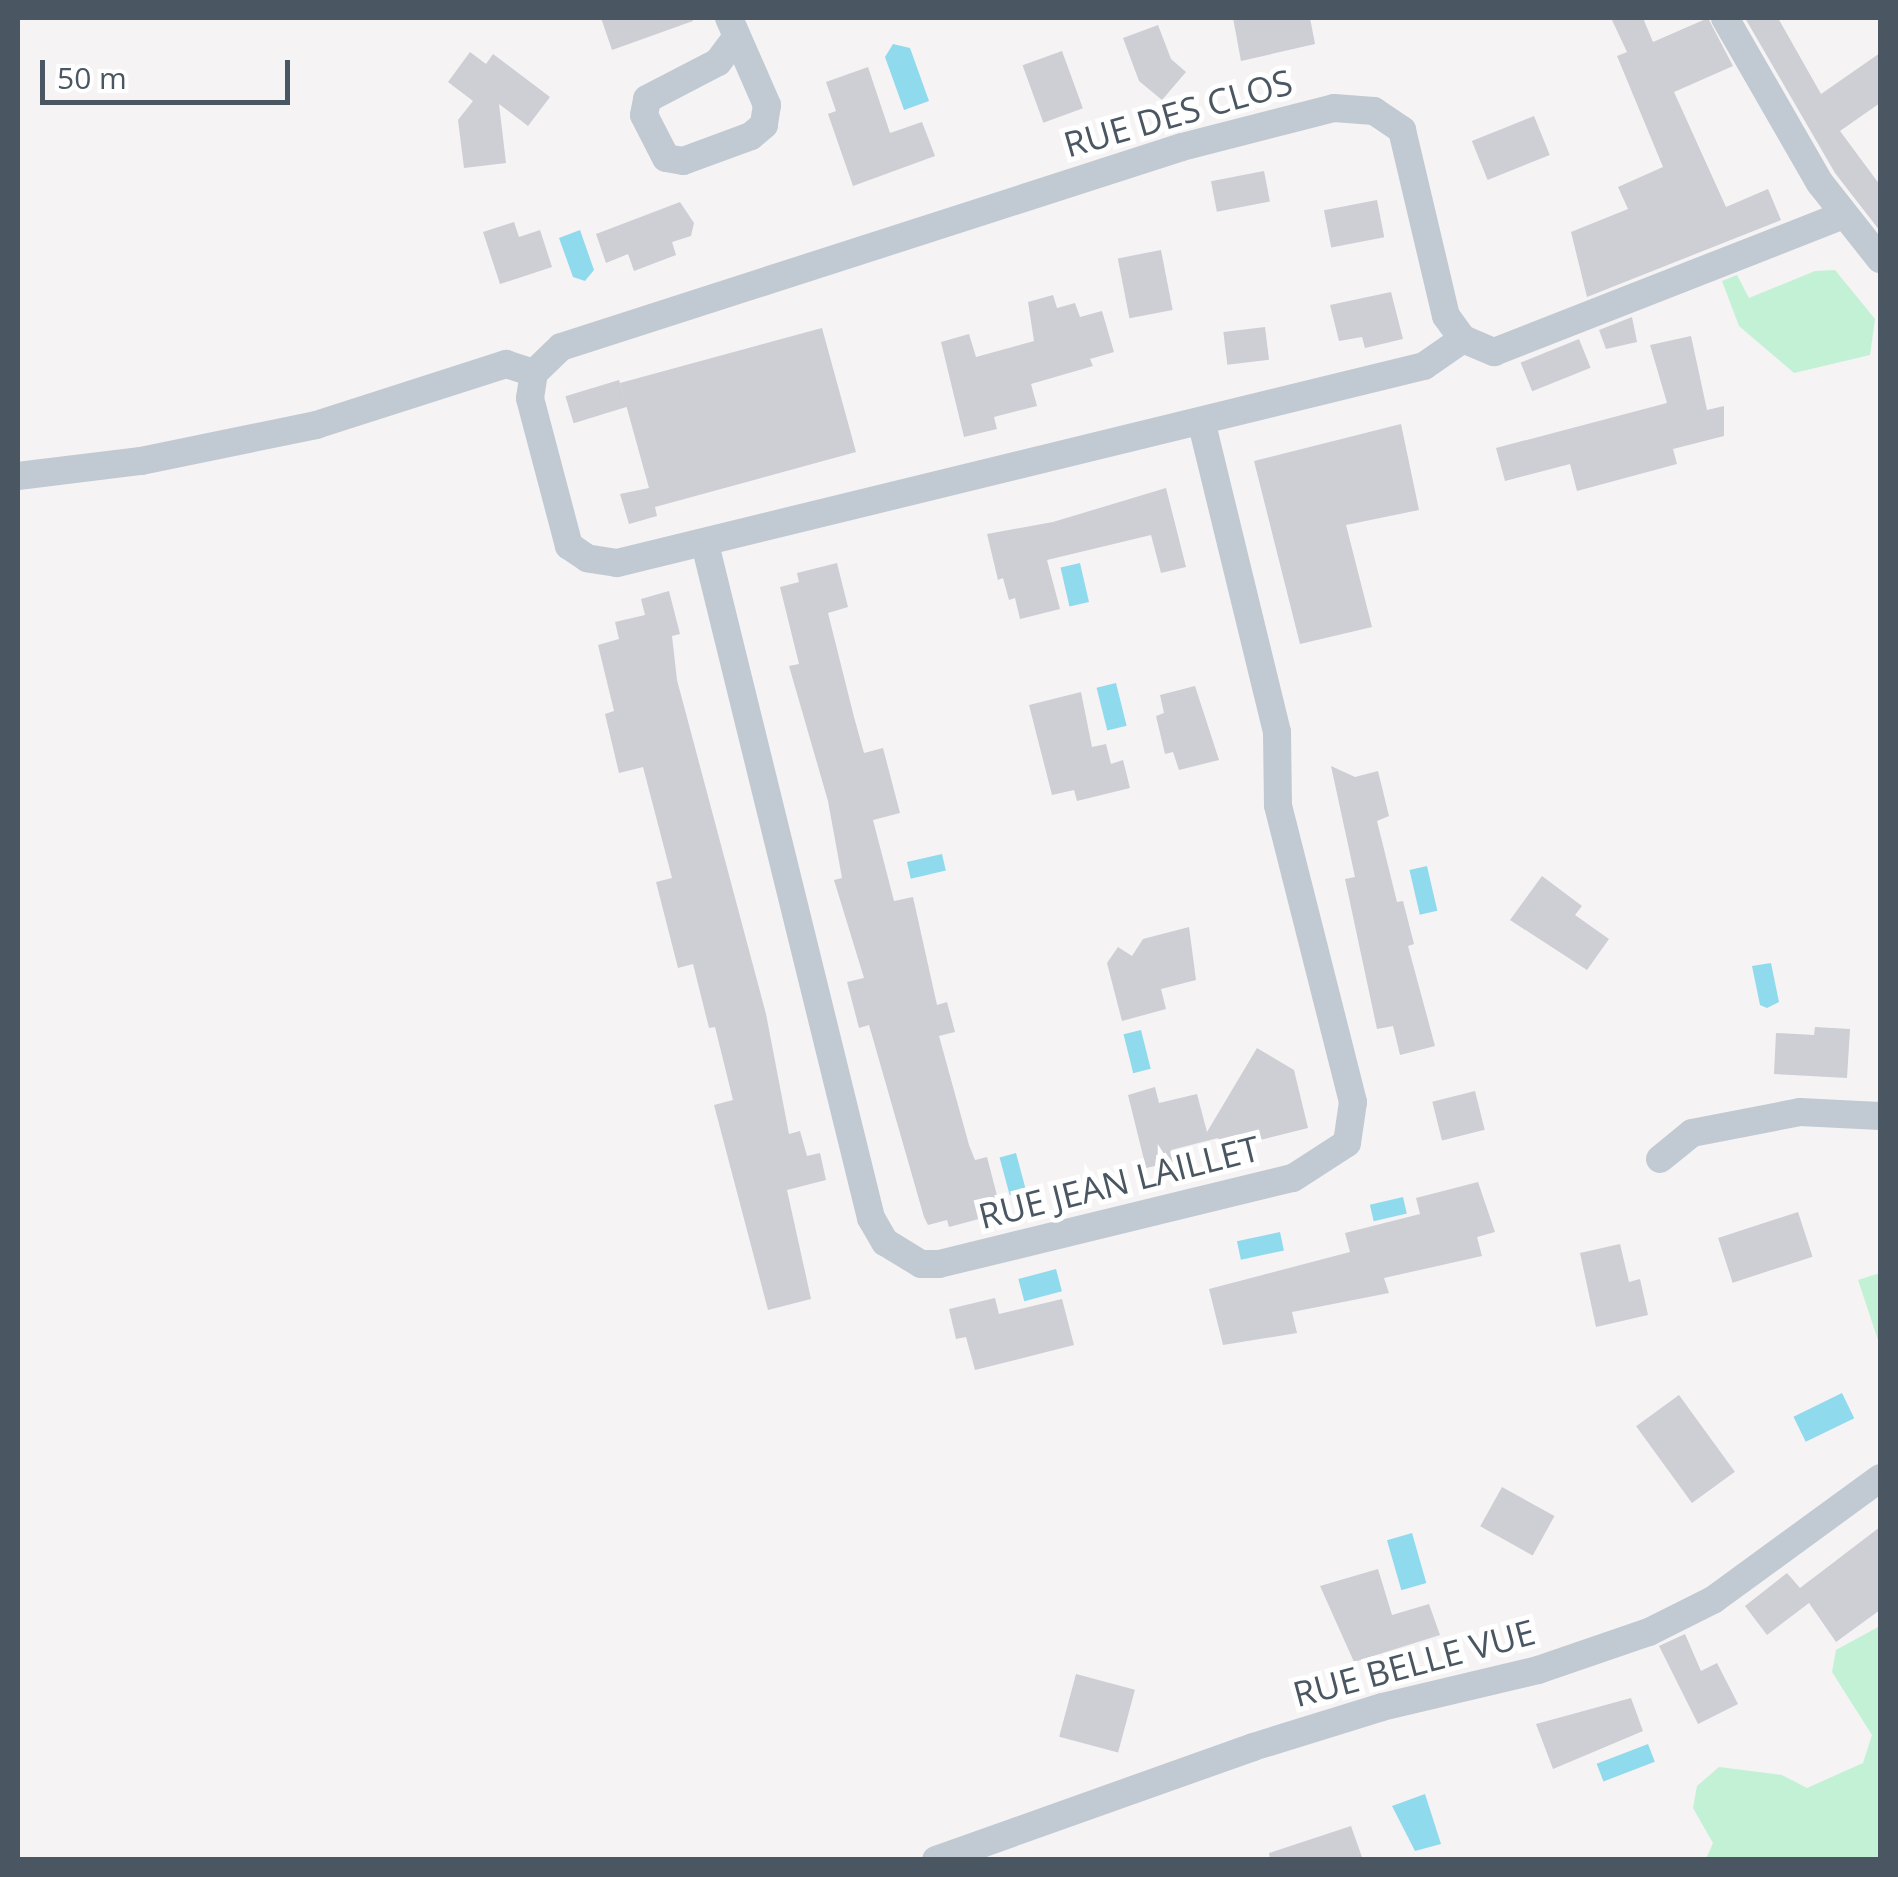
<!DOCTYPE html>
<html>
<head>
<meta charset="utf-8">
<style>
	body { margin:0 }
	#map { position:relative; width:1898px; height:1877px; overflow:hidden; background:#f5f3f3; font-family:"Open Sans",sans-serif }
	div>[style] { position:absolute }
	.green>* { inset:0; background:#c3f1d5 }
	.water>* { inset:0; background:#90daee; transform-origin:0 0 }
	.building>* { inset:0; background:#cdcfd5; transform-origin:0 0 }
	.street>* { height:28px; margin:-14px; padding:0 14px; transform-origin:14px; border-radius:14px; background:#c1cad2 }
	span { translate:-50% -50%; white-space:nowrap; text-align:center; line-height:1.15; -webkit-text-stroke:10px #fff; paint-order:stroke }
	.street-label { font-size:35px; color:#4a5661 }
	.frame { position:absolute; inset:0; border:20px solid #4a5661; pointer-events:none }
	.scale { position:absolute; left:40px; top:60px; width:250px; height:45px; box-sizing:border-box; border:5px solid #4a5661; border-top:0; padding-left:12px; font-size:30px; line-height:35px; white-space:nowrap; color:#4a5661; -webkit-text-stroke:8px #fff; paint-order:stroke }
</style>
</head>
<body>
<div id="map">
	<div class="green">
		<div style="clip-path:polygon(1835px 270px,1875px 319px,1870px 355px,1794px 373px,1739px 326px,1722px 281px,1737px 275px,1749px 298px,1815px 271px)"></div>
		<div style="clip-path:polygon(1880px 1273px,1880px 1346px,1858px 1280px)"></div>
		<div style="clip-path:polygon(1880px 1626px,1880px 1859px,1706px 1859px,1713px 1843px,1693px 1808px,1697px 1786px,1719px 1767px,1782px 1775px,1807px 1788px,1863px 1763px,1872px 1735px,1832px 1672px,1836px 1650px)"></div>
	</div>
	<div class="water">
		<div style="clip-path:polygon(893px 44px,910px 48px,929px 101px,904px 110px,885px 57px)"></div>
		<div style="clip-path:polygon(580px 230px,594px 270px,585px 281px,573px 277px,559px 238px)"></div>
		<div style="left:1080px;top:563px;width:40px;height:20px;rotate:77deg"></div>
		<div style="left:1116px;top:683px;width:44px;height:20px;rotate:76deg"></div>
		<div style="left:942px;top:854px;width:17px;height:36px;rotate:77deg"></div>
		<div style="left:1427px;top:866px;width:46px;height:18px;rotate:77deg"></div>
		<div style="clip-path:polygon(1771px 963px,1779px 1002px,1767px 1008px,1760px 1005px,1752px 966px)"></div>
		<div style="left:1141px;top:1030px;width:40px;height:18px;rotate:76deg"></div>
		<div style="left:1016px;top:1153px;width:39px;height:17px;rotate:75deg"></div>
		<div style="left:1403px;top:1197px;width:17px;height:34px;rotate:77deg"></div>
		<div style="left:1280px;top:1232px;width:19px;height:44px;rotate:78deg"></div>
		<div style="left:1056px;top:1269px;width:23px;height:39px;rotate:75deg"></div>
		<div style="left:1842px;top:1393px;width:28px;height:54px;rotate:64deg"></div>
		<div style="left:1412px;top:1533px;width:52px;height:26px;rotate:74deg"></div>
		<div style="left:1648px;top:1744px;width:19px;height:55px;rotate:69deg"></div>
		<div style="clip-path:polygon(1425px 1794px,1441px 1844px,1415px 1851px,1392px 1806px)"></div>
	</div>
	<div class="building">
		<div style="clip-path:polygon(601px 18px,692px 18px,693px 21px,612px 50px)"></div>
		<div style="clip-path:polygon(1233px 18px,1310px 18px,1315px 44px,1241px 61px)"></div>
		<div style="clip-path:polygon(1611px 18px,1643px 18px,1653px 42px,1708px 18px,1733px 66px,1674px 92px,1726px 207px,1768px 189px,1781px 220px,1587px 297px,1571px 232px,1628px 209px,1618px 187px,1663px 167px,1617px 56px,1627px 52px)"></div>
		<div style="clip-path:polygon(1745px 18px,1778px 18px,1821px 94px,1880px 53px,1880px 103px,1840px 131px,1880px 185px,1880px 231px,1835px 173px)"></div>
		<div style="clip-path:polygon(1158px 25px,1171px 59px,1186px 72px,1162px 100px,1139px 81px,1123px 38px)"></div>
		<div style="left:1062px;top:51px;width:61px;height:42px;rotate:70deg"></div>
		<div style="clip-path:polygon(470px 52px,486px 64px,493px 54px,550px 97px,528px 126px,499px 104px,506px 163px,464px 168px,458px 120px,473px 101px,448px 82px)"></div>
		<div style="clip-path:polygon(868px 67px,890px 133px,922px 122px,935px 156px,853px 186px,828px 114px,836px 111px,826px 82px)"></div>
		<div style="left:1534px;top:116px;width:42px;height:67px;rotate:68deg"></div>
		<div style="left:1264px;top:171px;width:31px;height:54px;rotate:79deg"></div>
		<div style="left:1377px;top:200px;width:38px;height:54px;rotate:79deg"></div>
		<div style="clip-path:polygon(680px 202px,694px 223px,691px 236px,672px 242px,676px 255px,634px 271px,628px 254px,606px 263px,596px 234px)"></div>
		<div style="clip-path:polygon(514px 222px,519px 237px,540px 230px,552px 267px,500px 284px,483px 232px)"></div>
		<div style="left:1161px;top:250px;width:61px;height:44px;rotate:79deg"></div>
		<div style="clip-path:polygon(1391px 292px,1403px 339px,1365px 348px,1362px 337px,1339px 341px,1330px 305px)"></div>
		<div style="clip-path:polygon(1053px 295px,1057px 308px,1075px 303px,1080px 317px,1102px 311px,1114px 352px,1090px 359px,1093px 366px,1031px 384px,1037px 406px,994px 417px,997px 429px,964px 437px,941px 342px,969px 334px,976px 357px,1034px 341px,1028px 302px)"></div>
		<div style="clip-path:polygon(1632px 317px,1637px 342px,1606px 349px,1599px 330px)"></div>
		<div style="left:1265px;top:327px;width:33px;height:42px;rotate:83deg"></div>
		<div style="clip-path:polygon(822px 328px,856px 452px,655px 507px,657px 516px,629px 524px,620px 494px,649px 488px,620px 383px)"></div>
		<div style="clip-path:polygon(1691px 336px,1707px 410px,1724px 406px,1724px 436px,1673px 449px,1677px 464px,1577px 491px,1570px 464px,1505px 481px,1496px 448px,1667px 403px,1650px 345px)"></div>
		<div style="left:1579px;top:339px;width:31px;height:63px;rotate:68deg"></div>
		<div style="left:619px;top:380px;width:28px;height:56px;rotate:73deg"></div>
		<div style="clip-path:polygon(1401px 424px,1419px 510px,1346px 525px,1372px 627px,1300px 644px,1254px 461px)"></div>
		<div style="clip-path:polygon(1166px 488px,1186px 567px,1161px 573px,1151px 535px,1047px 560px,1060px 609px,1020px 619px,1015px 598px,1009px 600px,1003px 578px,998px 580px,987px 534px,1053px 522px)"></div>
		<div style="clip-path:polygon(837px 563px,848px 607px,828px 613px,854px 717px,864px 753px,883px 748px,900px 813px,873px 820px,894px 901px,913px 897px,937px 1005px,947px 1002px,955px 1032px,939px 1036px,969px 1145px,975px 1160px,987px 1157px,999px 1203px,987px 1206px,990px 1216px,949px 1227px,947px 1220px,928px 1225px,924px 1217px,869px 1025px,859px 1028px,847px 982px,864px 978px,834px 880px,842px 878px,828px 801px,789px 666px,799px 664px,780px 587px,799px 582px,797px 573px)"></div>
		<div style="clip-path:polygon(669px 591px,680px 634px,672px 636px,677px 680px,766px 1014px,789px 1134px,800px 1131px,807px 1156px,820px 1153px,826px 1180px,787px 1190px,811px 1299px,768px 1310px,714px 1105px,733px 1100px,715px 1027px,709px 1028px,693px 964px,678px 968px,656px 882px,672px 878px,643px 767px,619px 773px,605px 714px,614px 711px,598px 645px,619px 639px,615px 622px,645px 615px,641px 599px)"></div>
		<div style="clip-path:polygon(1195px 686px,1219px 760px,1179px 770px,1173px 752px,1165px 754px,1156px 716px,1164px 713px,1160px 695px)"></div>
		<div style="clip-path:polygon(1081px 692px,1092px 747px,1106px 744px,1111px 764px,1123px 760px,1130px 788px,1077px 801px,1074px 790px,1052px 795px,1029px 705px)"></div>
		<div style="clip-path:polygon(1331px 766px,1355px 777px,1378px 771px,1389px 816px,1377px 821px,1397px 902px,1403px 901px,1414px 944px,1408px 946px,1435px 1046px,1400px 1055px,1393px 1026px,1377px 1029px,1345px 879px,1355px 877px)"></div>
		<div style="clip-path:polygon(1542px 876px,1582px 906px,1575px 915px,1609px 939px,1587px 970px,1510px 920px)"></div>
		<div style="clip-path:polygon(1189px 927px,1196px 980px,1161px 989px,1166px 1009px,1122px 1021px,1107px 963px,1118px 947px,1132px 956px,1143px 939px)"></div>
		<div style="clip-path:polygon(1815px 1027px,1850px 1029px,1847px 1078px,1774px 1074px,1776px 1033px,1814px 1035px)"></div>
		<div style="clip-path:polygon(1257px 1048px,1294px 1070px,1308px 1128px,1221px 1150px,1218px 1138px,1171px 1150px,1173px 1162px,1146px 1168px,1128px 1095px,1155px 1087px,1159px 1103px,1197px 1094px,1207px 1132px)"></div>
		<div style="left:1475px;top:1091px;width:40px;height:44px;rotate:76deg"></div>
		<div style="clip-path:polygon(1478px 1182px,1495px 1232px,1477px 1237px,1482px 1256px,1384px 1278px,1389px 1293px,1292px 1312px,1297px 1333px,1223px 1345px,1209px 1289px,1350px 1252px,1345px 1233px,1420px 1214px,1416px 1198px)"></div>
		<div style="left:1798px;top:1212px;width:47px;height:84px;rotate:72deg"></div>
		<div style="clip-path:polygon(1620px 1244px,1629px 1282px,1640px 1279px,1648px 1315px,1596px 1327px,1580px 1253px)"></div>
		<div style="clip-path:polygon(995px 1298px,999px 1314px,1062px 1299px,1074px 1345px,975px 1370px,966px 1337px,956px 1339px,949px 1309px)"></div>
		<div style="left:1679px;top:1395px;width:95px;height:53px;rotate:54deg"></div>
		<div style="left:1502px;top:1487px;width:60px;height:45px;rotate:29deg"></div>
		<div style="clip-path:polygon(1880px 1527px,1880px 1610px,1836px 1642px,1809px 1603px,1767px 1635px,1745px 1606px,1787px 1573px,1800px 1588px)"></div>
		<div style="clip-path:polygon(1378px 1569px,1392px 1615px,1429px 1604px,1440px 1635px,1354px 1662px,1320px 1586px)"></div>
		<div style="clip-path:polygon(1685px 1634px,1701px 1671px,1717px 1663px,1738px 1704px,1698px 1724px,1659px 1646px)"></div>
		<div style="left:1076px;top:1674px;width:61px;height:65px;rotate:15deg"></div>
		<div style="clip-path:polygon(1631px 1698px,1643px 1731px,1553px 1769px,1536px 1724px)"></div>
		<div style="clip-path:polygon(1351px 1826px,1363px 1860px,1270px 1860px,1269px 1853px)"></div>
	</div>
	<div class="street">
		<div style="left:729px;top:18px;width:95px;rotate:66.4deg"></div>
		<div style="left:767px;top:105px;width:20px;rotate:99deg"></div>
		<div style="left:764px;top:125px;width:17px;rotate:140deg"></div>
		<div style="left:751px;top:136px;width:72px;rotate:159.8deg"></div>
		<div style="left:683px;top:161px;width:17px;rotate:-170deg"></div>
		<div style="left:666px;top:158px;width:48px;rotate:-117.1deg"></div>
		<div style="left:644px;top:115px;width:16px;rotate:-79deg"></div>
		<div style="left:647px;top:99px;width:80px;rotate:-27.5deg"></div>
		<div style="left:718px;top:62px;width:30px;rotate:-53deg"></div>
		<div style="left:1725px;top:18px;width:190px;rotate:60.1deg"></div>
		<div style="left:1820px;top:183px;width:97px;rotate:51.7deg"></div>
		<div style="left:1463px;top:339px;width:47px;rotate:145.3deg"></div>
		<div style="left:1424px;top:366px;width:831px;rotate:166.28deg"></div>
		<div style="left:617px;top:563px;width:30px;rotate:-171deg"></div>
		<div style="left:587px;top:558px;width:22px;rotate:-146deg"></div>
		<div style="left:569px;top:546px;width:153px;rotate:-104.8deg"></div>
		<div style="left:530px;top:398px;width:25px;rotate:-81deg"></div>
		<div style="left:534px;top:373px;width:37px;rotate:-44deg"></div>
		<div style="left:561px;top:347px;width:652px;rotate:-17.85deg"></div>
		<div style="left:1182px;top:147px;width:157px;rotate:-14.4deg"></div>
		<div style="left:1334px;top:108px;width:40px;rotate:4.3deg"></div>
		<div style="left:1374px;top:111px;width:34px;rotate:34deg"></div>
		<div style="left:1402px;top:130px;width:191px;rotate:76.7deg"></div>
		<div style="left:1446px;top:316px;width:29px;rotate:54deg"></div>
		<div style="left:1463px;top:339px;width:34px;rotate:23deg"></div>
		<div style="left:1494px;top:352px;width:376px;rotate:-21.4deg"></div>
		<div style="left:18px;top:476px;width:124px;rotate:-7deg"></div>
		<div style="left:141px;top:461px;width:179px;rotate:-11.6deg"></div>
		<div style="left:316px;top:425px;width:200px;rotate:-17.8deg"></div>
		<div style="left:506px;top:364px;width:29px;rotate:18deg"></div>
		<div style="left:705px;top:544px;width:694px;rotate:76.16deg"></div>
		<div style="left:871px;top:1218px;width:28px;rotate:60deg"></div>
		<div style="left:885px;top:1242px;width:42px;rotate:31.4deg"></div>
		<div style="left:921px;top:1264px;width:18px"></div>
		<div style="left:939px;top:1264px;width:364px;rotate:-13.7deg"></div>
		<div style="left:1293px;top:1178px;width:64px;rotate:-32.9deg"></div>
		<div style="left:1347px;top:1143px;width:41px;rotate:-81.7deg"></div>
		<div style="left:1353px;top:1102px;width:306px;rotate:-104.2deg"></div>
		<div style="left:1278px;top:805px;width:73px;rotate:-90.8deg"></div>
		<div style="left:1277px;top:732px;width:320px;rotate:-103.7deg"></div>
		<div style="left:1660px;top:1159px;width:41px;rotate:-39.1deg"></div>
		<div style="left:1692px;top:1133px;width:110px;rotate:-11deg"></div>
		<div style="left:1800px;top:1112px;width:80px;rotate:2.9deg"></div>
		<div style="left:936px;top:1860px;width:337px;rotate:-19.6deg"></div>
		<div style="left:1253px;top:1747px;width:135px;rotate:-17.2deg"></div>
		<div style="left:1382px;top:1707px;width:160px;rotate:-13.3deg"></div>
		<div style="left:1538px;top:1670px;width:117px;rotate:-18.9deg"></div>
		<div style="left:1649px;top:1632px;width:72px;rotate:-26.6deg"></div>
		<div style="left:1713px;top:1600px;width:207px;rotate:-36.1deg"></div>
	</div>
	<div class="street-label">
		<span style="left:1178px;top:113px;rotate:-16deg">RUE DES CLOS</span>
		<span style="left:1119px;top:1182px;rotate:-14deg">RUE JEAN LAILLET</span>
		<span style="left:1414px;top:1663px;rotate:-15deg">RUE BELLE VUE</span>
	</div>
	<div class="frame"></div>
	<div class="scale">50 m</div>
</div>
</body>
</html>
